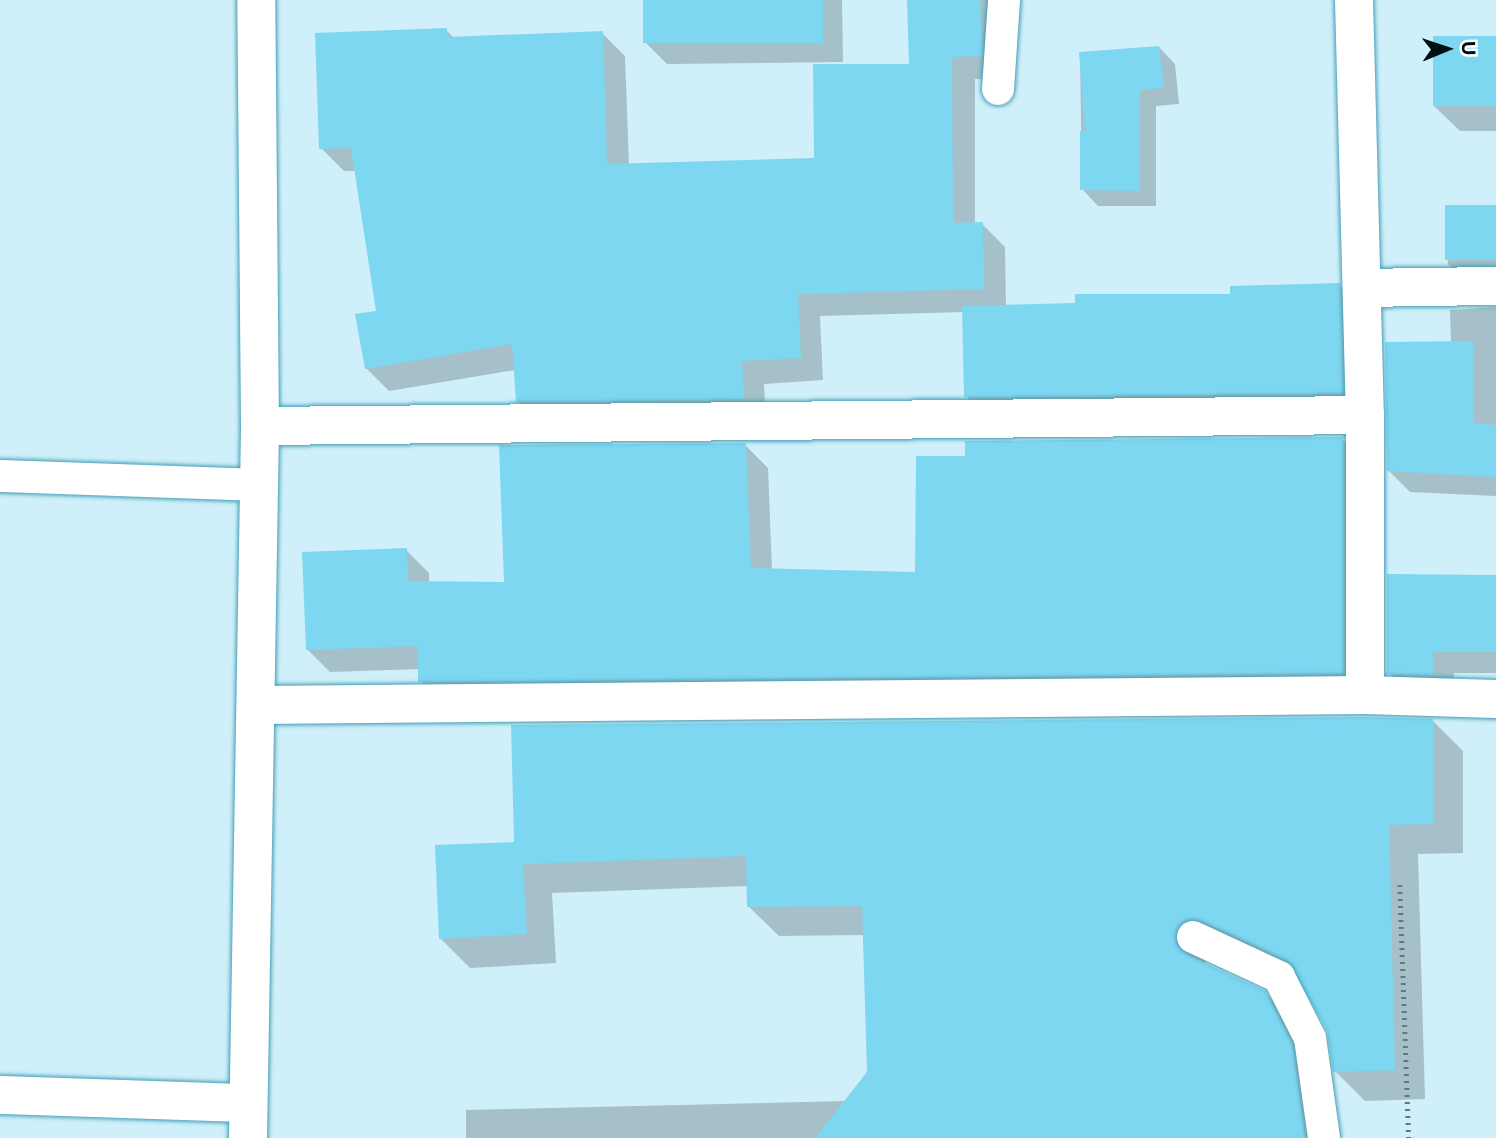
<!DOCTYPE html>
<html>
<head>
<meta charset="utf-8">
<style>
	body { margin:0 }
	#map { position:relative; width:1496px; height:1138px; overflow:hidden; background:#cff0fb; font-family:Montserrat,sans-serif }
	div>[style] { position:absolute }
	.shadow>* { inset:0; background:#0003 }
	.building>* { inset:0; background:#7ed7f1; transform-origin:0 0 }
	.path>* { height:4.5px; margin-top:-2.25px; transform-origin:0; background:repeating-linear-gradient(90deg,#617880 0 2px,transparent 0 7px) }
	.roads { filter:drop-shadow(0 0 2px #439eb7) drop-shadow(0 0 2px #439eb7) }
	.service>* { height:32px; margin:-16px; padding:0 16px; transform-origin:16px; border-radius:16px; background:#fff }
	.minor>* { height:38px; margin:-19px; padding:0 19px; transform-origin:19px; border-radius:19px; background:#fff }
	span { translate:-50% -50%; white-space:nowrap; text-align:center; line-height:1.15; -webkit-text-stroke:5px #fff; paint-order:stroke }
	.north { position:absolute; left:1412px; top:14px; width:70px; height:70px; -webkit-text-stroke:5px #fff; paint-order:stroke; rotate:88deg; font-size:19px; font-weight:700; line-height:28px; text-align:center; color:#000f14 }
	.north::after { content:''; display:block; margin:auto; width:24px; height:32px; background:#000f14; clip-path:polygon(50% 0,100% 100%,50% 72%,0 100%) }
</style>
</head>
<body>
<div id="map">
	<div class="shadow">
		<div style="clip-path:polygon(644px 0,842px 0,843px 62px,667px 64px,645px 42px)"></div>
		<div style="clip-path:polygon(909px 0,1001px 0,1004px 78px,975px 79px,975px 224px,982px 224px,1005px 247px,1006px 307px,1232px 296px,1339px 285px,1361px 307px,1364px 414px,987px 418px,966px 396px,964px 312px,820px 316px,823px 380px,764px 384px,766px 422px,540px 424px,517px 401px,515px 370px,389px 391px,366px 368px,378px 312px,356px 171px,344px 171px,321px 148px,446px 30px,454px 38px,602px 33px,625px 56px,629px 165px,816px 159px,911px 66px)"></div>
		<div style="clip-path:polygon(1496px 38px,1496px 131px,1460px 131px,1434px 106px)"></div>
		<div style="clip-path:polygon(1159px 47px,1175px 64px,1179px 104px,1156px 106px,1156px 206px,1098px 206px,1082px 189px,1080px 54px)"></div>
		<div style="clip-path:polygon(1496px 207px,1496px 286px,1469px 285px,1448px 264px,1446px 209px)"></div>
		<div style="clip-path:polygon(1496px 307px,1496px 496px,1410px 492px,1389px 471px,1451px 343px,1450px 310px)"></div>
		<div style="clip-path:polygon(1342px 439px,1365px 462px,1365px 695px,443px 704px,420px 681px,420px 669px,330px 672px,307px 649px,406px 550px,429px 573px,429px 583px,505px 583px,745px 445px,768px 468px,772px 570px,917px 574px,967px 458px)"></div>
		<div style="clip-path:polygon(1496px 576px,1496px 673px,1454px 673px,1454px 696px,1410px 695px,1389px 673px)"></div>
		<div style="clip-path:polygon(1433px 721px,1463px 751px,1463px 853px,1418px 854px,1425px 1099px,1365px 1101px,1335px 1071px,1328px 1029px,1301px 982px,1231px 949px,1205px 960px,1205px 965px,1264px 992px,1295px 1023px,1332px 1138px,466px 1138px,466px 1110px,846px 1101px,868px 1072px,864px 935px,779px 936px,749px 907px,748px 886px,552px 893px,556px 963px,470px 968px,440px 938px,515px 843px)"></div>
	</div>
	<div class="building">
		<div style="left:643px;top:0;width:180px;height:43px"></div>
		<div style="clip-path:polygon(907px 0,980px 0,982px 56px,952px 57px,953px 223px,983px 222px,984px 289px,798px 294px,801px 358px,742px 361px,744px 399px,516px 402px,512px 344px,365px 369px,355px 314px,376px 311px,351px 148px,319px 149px,315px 33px,447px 28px,447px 37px,603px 31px,607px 164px,814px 158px,813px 64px,909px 64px)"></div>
		<div style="left:1433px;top:36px;width:63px;height:70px"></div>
		<div style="clip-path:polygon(1159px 46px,1164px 88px,1140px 90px,1140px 191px,1080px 190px,1080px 131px,1085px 131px,1079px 52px)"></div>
		<div style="left:1496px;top:205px;width:55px;height:51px;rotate:90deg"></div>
		<div style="clip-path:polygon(1340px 283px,1343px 393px,964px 397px,962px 306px,1075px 303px,1075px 294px,1230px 294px,1230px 286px)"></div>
		<div style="clip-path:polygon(1473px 341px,1474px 423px,1496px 425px,1496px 477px,1387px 471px,1385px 342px)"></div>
		<div style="clip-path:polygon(1343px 437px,1343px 673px,418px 682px,418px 646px,306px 650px,302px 552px,407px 548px,408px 581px,504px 582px,499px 445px,746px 443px,751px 568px,915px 572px,916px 456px,965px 456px,965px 441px)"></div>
		<div style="clip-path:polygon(1387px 574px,1496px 575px,1496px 652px,1433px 652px,1433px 675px,1387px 674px)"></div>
		<div style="clip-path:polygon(1365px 717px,1433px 719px,1433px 824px,1389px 825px,1395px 1070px,1333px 1072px,1327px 1030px,1287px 960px,1200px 920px,1183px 922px,1175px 938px,1185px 954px,1265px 991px,1292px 1044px,1305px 1138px,815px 1138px,867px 1072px,862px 906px,747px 907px,746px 856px,523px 864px,527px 934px,439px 939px,435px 845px,514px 842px,511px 725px)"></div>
	</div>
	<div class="path">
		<div style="left:1400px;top:885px;width:253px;rotate:88deg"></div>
	</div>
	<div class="roads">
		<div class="service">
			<div style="left:998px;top:89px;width:89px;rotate:-86.1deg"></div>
			<div style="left:0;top:476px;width:259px;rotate:2deg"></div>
			<div style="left:1193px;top:937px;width:95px;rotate:24.9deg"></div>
			<div style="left:1279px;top:977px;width:68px;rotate:63.1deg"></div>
			<div style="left:1310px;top:1038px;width:101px;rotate:82deg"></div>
		</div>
		<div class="minor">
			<div style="left:1354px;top:0;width:415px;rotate:88.5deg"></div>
			<div style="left:1365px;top:415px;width:280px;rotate:90deg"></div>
			<div style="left:1362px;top:288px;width:134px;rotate:-0.9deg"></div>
			<div style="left:260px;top:426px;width:1105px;rotate:-0.57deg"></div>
			<div style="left:257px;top:705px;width:1108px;rotate:-0.52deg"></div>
			<div style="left:1365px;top:695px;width:131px;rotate:1.7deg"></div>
			<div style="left:0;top:1095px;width:247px;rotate:1.9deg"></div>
			<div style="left:248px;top:1138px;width:712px;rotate:-89.03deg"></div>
			<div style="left:260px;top:426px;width:426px;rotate:-90.5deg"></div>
		</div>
	</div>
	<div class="north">U</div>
</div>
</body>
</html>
